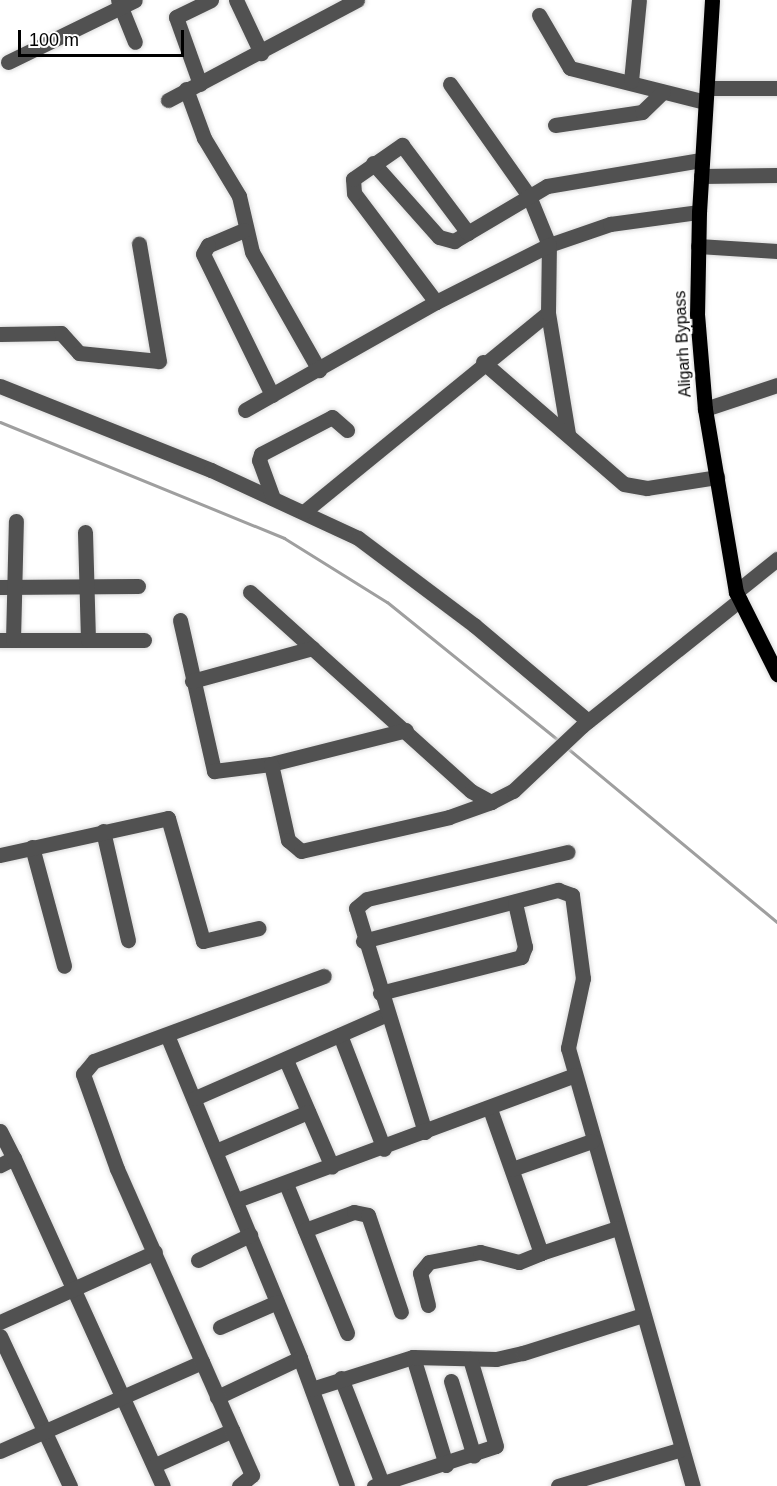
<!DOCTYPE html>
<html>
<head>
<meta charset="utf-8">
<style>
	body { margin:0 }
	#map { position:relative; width:777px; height:1486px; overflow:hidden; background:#fff; font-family:Arial,sans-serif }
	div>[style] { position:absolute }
	.stream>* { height:3px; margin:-1.5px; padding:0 1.5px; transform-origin:1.5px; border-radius:1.5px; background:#9f9f9f }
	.roads { filter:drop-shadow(0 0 2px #dbdbdb) drop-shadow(0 0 2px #dbdbdb) }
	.minor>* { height:15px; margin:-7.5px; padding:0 7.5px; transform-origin:7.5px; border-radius:7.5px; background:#515151 }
	.major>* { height:15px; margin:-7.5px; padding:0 7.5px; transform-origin:7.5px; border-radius:7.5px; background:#000 }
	span { translate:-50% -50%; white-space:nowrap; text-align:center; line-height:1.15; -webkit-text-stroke:5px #fff; paint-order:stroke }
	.street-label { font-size:16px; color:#000 }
	.scale { position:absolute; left:18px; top:30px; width:166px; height:27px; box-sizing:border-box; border:3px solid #000; border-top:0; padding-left:8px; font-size:18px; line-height:21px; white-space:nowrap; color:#000; -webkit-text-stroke:4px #fff; paint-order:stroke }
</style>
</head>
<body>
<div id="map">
	<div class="stream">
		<div style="left:0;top:422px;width:307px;rotate:22.2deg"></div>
		<div style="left:284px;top:538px;width:121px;rotate:31.9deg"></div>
		<div style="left:387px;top:602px;width:221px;rotate:38.9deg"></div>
		<div style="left:566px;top:747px;width:274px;rotate:39.7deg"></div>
	</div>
	<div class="roads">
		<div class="minor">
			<div style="left:118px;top:0;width:45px;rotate:68deg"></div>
			<div style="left:236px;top:0;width:59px;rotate:64.7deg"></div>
			<div style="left:539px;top:15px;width:61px;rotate:59.7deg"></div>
			<div style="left:570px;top:68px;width:139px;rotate:14.1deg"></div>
			<div style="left:8px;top:62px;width:141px;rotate:-26deg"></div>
			<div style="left:631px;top:81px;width:81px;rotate:-84.4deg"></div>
			<div style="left:200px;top:84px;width:71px;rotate:-109.7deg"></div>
			<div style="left:176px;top:17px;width:39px;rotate:-26deg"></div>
			<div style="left:450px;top:84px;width:137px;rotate:54.8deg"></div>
			<div style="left:529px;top:196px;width:53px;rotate:67.8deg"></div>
			<div style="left:549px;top:245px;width:65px;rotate:-19deg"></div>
			<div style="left:610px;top:224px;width:90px;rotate:-7.7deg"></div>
			<div style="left:707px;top:88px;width:70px"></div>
			<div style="left:186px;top:89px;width:52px;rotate:69.8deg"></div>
			<div style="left:204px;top:138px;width:68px;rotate:58.9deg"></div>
			<div style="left:239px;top:196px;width:57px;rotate:76.9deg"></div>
			<div style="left:252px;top:252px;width:136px;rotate:60.4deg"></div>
			<div style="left:168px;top:100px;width:214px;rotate:-27.9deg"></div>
			<div style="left:555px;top:125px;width:88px;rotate:-8.5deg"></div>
			<div style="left:642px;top:112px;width:29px;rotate:-44deg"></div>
			<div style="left:373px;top:163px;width:99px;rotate:48.3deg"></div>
			<div style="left:439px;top:237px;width:16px;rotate:15deg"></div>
			<div style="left:454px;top:241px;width:108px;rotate:-30.6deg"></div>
			<div style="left:547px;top:186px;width:156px;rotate:-9.6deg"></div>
			<div style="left:701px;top:176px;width:76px;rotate:-0.8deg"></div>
			<div style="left:244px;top:230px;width:39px;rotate:157deg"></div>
			<div style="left:208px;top:245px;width:10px;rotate:119deg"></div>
			<div style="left:203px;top:254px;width:157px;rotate:63.9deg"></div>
			<div style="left:698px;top:246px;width:79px;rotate:3.6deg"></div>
			<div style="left:548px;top:313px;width:123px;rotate:80.6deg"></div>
			<div style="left:0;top:334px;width:61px;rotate:-0.9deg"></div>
			<div style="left:61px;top:333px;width:27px;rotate:48deg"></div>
			<div style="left:79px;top:353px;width:80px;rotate:5.7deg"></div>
			<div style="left:159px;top:361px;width:119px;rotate:-99.7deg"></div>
			<div style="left:483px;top:362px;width:186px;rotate:40.9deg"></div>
			<div style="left:624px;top:484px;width:23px;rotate:10deg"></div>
			<div style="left:647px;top:488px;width:71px;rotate:-8.9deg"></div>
			<div style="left:0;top:386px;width:227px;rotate:21.7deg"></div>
			<div style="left:211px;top:470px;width:162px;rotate:24.8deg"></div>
			<div style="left:358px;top:538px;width:145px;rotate:36.9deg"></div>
			<div style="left:474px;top:625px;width:149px;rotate:40.1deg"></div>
			<div style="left:705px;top:409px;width:76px;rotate:-18.4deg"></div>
			<div style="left:245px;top:410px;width:219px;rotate:-29.5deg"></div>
			<div style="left:273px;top:498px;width:40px;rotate:-110.2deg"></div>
			<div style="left:259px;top:460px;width:6px;rotate:-72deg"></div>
			<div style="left:261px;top:454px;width:80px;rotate:-27.5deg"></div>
			<div style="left:332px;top:417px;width:20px;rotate:41deg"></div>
			<div style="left:305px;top:511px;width:313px;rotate:-39.2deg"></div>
			<div style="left:548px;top:313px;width:68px;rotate:-89.2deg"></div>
			<div style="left:549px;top:245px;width:127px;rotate:153.2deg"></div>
			<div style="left:436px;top:302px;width:136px;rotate:-127deg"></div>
			<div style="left:354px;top:193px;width:14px;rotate:-94deg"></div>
			<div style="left:353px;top:179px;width:60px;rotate:-34.8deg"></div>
			<div style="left:402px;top:145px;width:110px;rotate:53.1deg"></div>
			<div style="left:0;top:587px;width:138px;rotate:-0.4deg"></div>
			<div style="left:250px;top:592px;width:297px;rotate:42deg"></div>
			<div style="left:471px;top:791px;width:23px;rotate:29deg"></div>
			<div style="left:491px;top:802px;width:25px;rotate:-27deg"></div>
			<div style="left:513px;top:791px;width:95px;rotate:-43.3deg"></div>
			<div style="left:582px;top:726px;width:202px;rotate:-38.6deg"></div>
			<div style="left:736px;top:592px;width:53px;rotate:-38.8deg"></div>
			<div style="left:180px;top:620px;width:155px;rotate:77.3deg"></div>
			<div style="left:214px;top:771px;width:57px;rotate:-7deg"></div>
			<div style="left:271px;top:764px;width:139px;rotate:-14.1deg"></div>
			<div style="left:0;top:640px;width:88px"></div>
			<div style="left:88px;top:640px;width:108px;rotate:-91.6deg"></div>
			<div style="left:13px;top:640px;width:119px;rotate:-88.6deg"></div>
			<div style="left:88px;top:640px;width:56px"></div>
			<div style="left:192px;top:681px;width:125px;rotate:-15.3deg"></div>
			<div style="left:271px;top:764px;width:78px;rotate:77.4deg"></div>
			<div style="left:288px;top:840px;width:17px;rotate:40deg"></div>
			<div style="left:301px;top:851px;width:152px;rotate:-12.9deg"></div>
			<div style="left:449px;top:817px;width:45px;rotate:-19.7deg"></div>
			<div style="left:103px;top:831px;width:112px;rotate:77.1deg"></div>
			<div style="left:32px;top:847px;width:123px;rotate:74.9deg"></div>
			<div style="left:0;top:855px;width:172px;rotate:-12.4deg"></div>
			<div style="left:168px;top:818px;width:128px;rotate:74.1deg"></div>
			<div style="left:203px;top:941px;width:57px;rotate:-13.1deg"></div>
			<div style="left:363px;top:941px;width:202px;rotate:-14.7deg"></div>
			<div style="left:558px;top:890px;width:15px;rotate:20deg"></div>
			<div style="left:572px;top:895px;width:84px;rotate:82.5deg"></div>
			<div style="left:583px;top:978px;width:72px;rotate:102.1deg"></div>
			<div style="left:568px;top:1048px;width:455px;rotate:74.1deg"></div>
			<div style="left:380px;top:993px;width:146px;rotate:-14.3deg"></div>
			<div style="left:521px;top:957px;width:11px;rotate:-68deg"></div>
			<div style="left:525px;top:947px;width:45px;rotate:-102.8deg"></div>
			<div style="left:167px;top:1035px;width:349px;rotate:67.6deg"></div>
			<div style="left:300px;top:1358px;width:92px;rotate:154.8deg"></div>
			<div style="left:340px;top:1035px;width:122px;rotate:68.9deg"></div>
			<div style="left:286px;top:1060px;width:116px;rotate:66.7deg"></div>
			<div style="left:195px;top:1098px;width:210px;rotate:-23.6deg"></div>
			<div style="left:490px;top:1109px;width:153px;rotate:70.5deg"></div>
			<div style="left:541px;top:1253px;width:80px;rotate:-18.2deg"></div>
			<div style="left:0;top:1131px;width:30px;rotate:63deg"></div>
			<div style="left:14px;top:1158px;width:16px;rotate:153deg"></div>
			<div style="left:425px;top:1132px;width:234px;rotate:-107.1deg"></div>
			<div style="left:356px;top:908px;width:14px;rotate:-39deg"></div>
			<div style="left:367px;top:899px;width:206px;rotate:-13.2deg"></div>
			<div style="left:216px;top:1151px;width:100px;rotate:-23deg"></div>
			<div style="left:14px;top:1158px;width:360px;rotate:65.6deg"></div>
			<div style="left:512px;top:1169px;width:85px;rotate:-19.3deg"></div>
			<div style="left:286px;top:1184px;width:161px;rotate:67.7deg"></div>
			<div style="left:237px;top:1200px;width:360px;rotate:-20.3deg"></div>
			<div style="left:305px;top:1230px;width:52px;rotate:-20.2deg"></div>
			<div style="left:354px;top:1212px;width:14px;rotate:12deg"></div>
			<div style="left:368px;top:1215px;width:102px;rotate:71.2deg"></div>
			<div style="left:198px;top:1260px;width:58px;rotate:-25.7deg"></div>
			<div style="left:428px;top:1305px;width:33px;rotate:-104deg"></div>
			<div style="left:420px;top:1273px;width:14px;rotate:-51deg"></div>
			<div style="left:429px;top:1262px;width:52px;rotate:-11.1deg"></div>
			<div style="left:480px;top:1252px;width:40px;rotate:14.4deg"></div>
			<div style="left:519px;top:1262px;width:24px;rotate:-22deg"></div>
			<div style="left:0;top:1322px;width:170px;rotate:-24.3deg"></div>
			<div style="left:220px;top:1327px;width:62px;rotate:-23.7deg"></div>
			<div style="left:0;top:1336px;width:166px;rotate:65deg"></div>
			<div style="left:413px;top:1357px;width:113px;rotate:73deg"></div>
			<div style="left:300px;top:1358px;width:136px;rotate:69.8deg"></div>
			<div style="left:341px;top:1378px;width:113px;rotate:68.7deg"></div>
			<div style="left:451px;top:1381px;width:78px;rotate:73deg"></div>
			<div style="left:312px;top:1389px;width:106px;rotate:-17.6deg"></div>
			<div style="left:413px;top:1357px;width:83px;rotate:1.4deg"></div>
			<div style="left:496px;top:1359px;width:28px;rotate:-13deg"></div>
			<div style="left:523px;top:1353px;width:126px;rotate:-17.6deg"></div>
			<div style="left:0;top:1451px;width:221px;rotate:-23.8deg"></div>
			<div style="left:155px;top:1465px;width:85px;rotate:-24.2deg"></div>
			<div style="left:239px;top:1486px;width:17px;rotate:-40deg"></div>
			<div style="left:252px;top:1475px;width:334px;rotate:-113.8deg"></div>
			<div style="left:117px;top:1169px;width:101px;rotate:-109.7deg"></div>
			<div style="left:83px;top:1074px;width:17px;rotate:-50deg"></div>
			<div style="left:94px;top:1061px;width:245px;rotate:-20.3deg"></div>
			<div style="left:374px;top:1486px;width:128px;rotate:-18.2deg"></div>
			<div style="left:496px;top:1446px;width:91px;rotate:-106.6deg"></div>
			<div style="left:558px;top:1486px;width:129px;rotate:-16.6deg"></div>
		</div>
		<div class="major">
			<div style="left:712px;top:0;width:212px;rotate:93.5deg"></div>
			<div style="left:699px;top:212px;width:102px;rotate:91.1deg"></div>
			<div style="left:697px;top:314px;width:95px;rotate:85.2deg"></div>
			<div style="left:705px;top:409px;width:186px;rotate:80.4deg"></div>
			<div style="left:736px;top:592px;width:92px;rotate:63.4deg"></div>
		</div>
	</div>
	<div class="street-label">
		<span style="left:683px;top:344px;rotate:-93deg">Aligarh Bypass</span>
	</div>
	<div class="scale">100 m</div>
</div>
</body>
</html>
